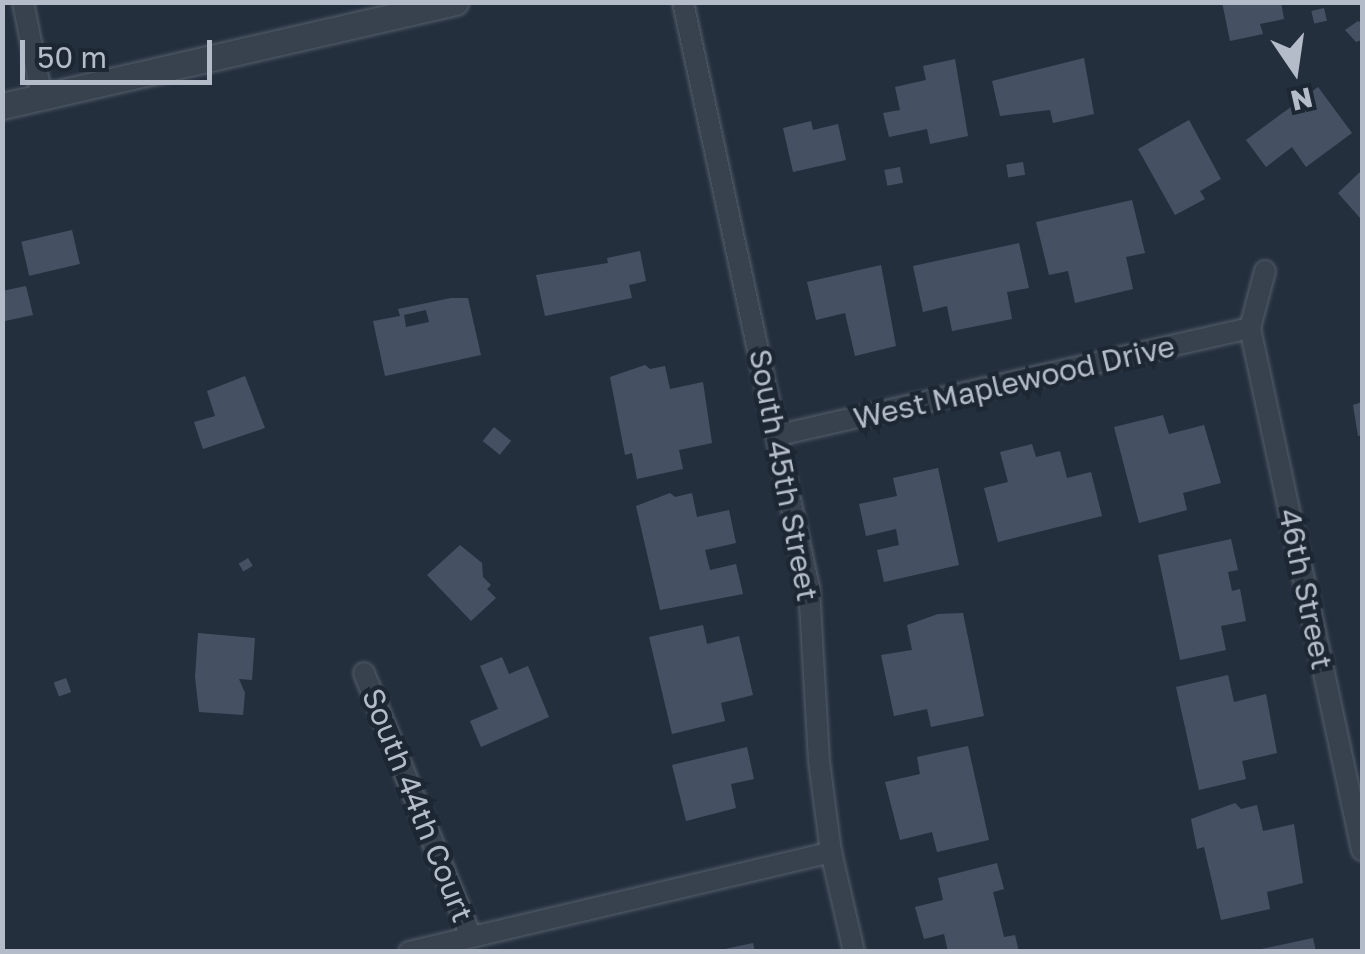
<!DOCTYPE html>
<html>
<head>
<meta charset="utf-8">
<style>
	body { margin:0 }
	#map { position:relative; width:1365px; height:954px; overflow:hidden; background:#242f3e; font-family:"Golos Text",sans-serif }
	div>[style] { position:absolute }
	.building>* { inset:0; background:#455162; transform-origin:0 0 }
	.roads { filter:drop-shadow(0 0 2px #565f6c) drop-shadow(0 0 2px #565f6c) }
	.minor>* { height:20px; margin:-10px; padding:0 10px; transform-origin:10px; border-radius:10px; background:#38414e }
	.tertiary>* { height:25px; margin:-12.5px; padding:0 12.5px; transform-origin:12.5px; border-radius:12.5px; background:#38414e }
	span { translate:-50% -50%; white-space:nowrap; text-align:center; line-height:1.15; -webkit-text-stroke:9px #1d2633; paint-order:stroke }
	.street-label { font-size:30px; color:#b4bcc9 }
	.frame { position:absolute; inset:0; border:5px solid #b4bcc9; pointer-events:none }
	.north { position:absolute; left:1245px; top:20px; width:100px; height:100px; -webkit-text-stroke:8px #1d2633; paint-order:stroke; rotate:167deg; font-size:28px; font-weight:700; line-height:40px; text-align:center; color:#b4bcc9 }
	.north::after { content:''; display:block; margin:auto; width:35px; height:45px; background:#b4bcc9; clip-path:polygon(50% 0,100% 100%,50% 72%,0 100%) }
	.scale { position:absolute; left:20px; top:40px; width:192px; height:45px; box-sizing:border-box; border:5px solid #b4bcc9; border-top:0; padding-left:12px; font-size:30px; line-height:35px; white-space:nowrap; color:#b4bcc9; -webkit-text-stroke:8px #1d2633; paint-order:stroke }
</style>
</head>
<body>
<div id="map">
	<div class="building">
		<div style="clip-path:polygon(1222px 2px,1281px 2px,1284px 19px,1260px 24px,1263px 34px,1230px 41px)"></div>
		<div style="left:1324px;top:8px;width:13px;height:13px;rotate:77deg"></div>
		<div style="clip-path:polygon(1358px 21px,1362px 23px,1362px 40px,1356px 42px,1345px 30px)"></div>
		<div style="clip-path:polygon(1084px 58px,1094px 114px,1053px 123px,1050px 110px,1000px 116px,992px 81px)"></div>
		<div style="clip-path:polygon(955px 59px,968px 136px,930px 144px,927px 129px,889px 137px,883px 113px,900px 110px,895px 87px,926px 80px,923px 66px)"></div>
		<div style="clip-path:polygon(1318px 87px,1352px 133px,1306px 167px,1292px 147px,1266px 167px,1246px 140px)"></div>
		<div style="clip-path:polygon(1189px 120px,1221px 179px,1200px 191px,1205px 199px,1175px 215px,1138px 149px)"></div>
		<div style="clip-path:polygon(811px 121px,813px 130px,838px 124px,846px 160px,793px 172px,783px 128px)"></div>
		<div style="left:1023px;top:162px;width:13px;height:17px;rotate:81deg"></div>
		<div style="left:900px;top:167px;width:16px;height:16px;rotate:79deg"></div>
		<div style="clip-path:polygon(1362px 170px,1362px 215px,1360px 218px,1338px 193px)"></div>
		<div style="clip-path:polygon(1132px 200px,1145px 253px,1126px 257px,1133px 289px,1075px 303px,1068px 271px,1049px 275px,1036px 222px)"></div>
		<div style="left:72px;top:230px;width:35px;height:52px;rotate:77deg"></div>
		<div style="clip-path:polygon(1019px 243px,1029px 288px,1007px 292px,1012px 319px,952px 331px,947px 306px,923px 312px,913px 266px)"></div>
		<div style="clip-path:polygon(640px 251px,646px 281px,629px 285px,632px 298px,545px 316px,536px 275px,608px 263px,607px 258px)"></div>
		<div style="clip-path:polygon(881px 265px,896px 346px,855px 356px,845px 313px,816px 320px,807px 282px)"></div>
		<div style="clip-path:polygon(26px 286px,33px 315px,5px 321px,2px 291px)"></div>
		<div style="clip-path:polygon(evenodd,451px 298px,468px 298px,481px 355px,385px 376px,373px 321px,400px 316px,398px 309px,451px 298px,426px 310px,429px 322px,406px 327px,404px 315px,426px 310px)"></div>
		<div style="clip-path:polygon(645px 365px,650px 369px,665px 366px,670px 389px,703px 382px,712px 443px,679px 450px,683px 469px,637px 479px,632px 453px,625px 455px,610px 377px)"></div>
		<div style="clip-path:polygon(245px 376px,265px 428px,203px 449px,194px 422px,215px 416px,207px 391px)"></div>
		<div style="clip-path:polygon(1362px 402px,1362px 435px,1358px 436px,1353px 405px)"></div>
		<div style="clip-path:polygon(1163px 415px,1169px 434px,1204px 425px,1221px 483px,1183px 493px,1187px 510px,1139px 523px,1114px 427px)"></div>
		<div style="left:494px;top:427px;width:22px;height:18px;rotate:39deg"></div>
		<div style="clip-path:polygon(1032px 444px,1036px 457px,1060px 451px,1067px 478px,1091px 472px,1102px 516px,998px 542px,984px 488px,1008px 482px,1000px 452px)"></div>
		<div style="clip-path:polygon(938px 468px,959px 565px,884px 582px,877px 550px,899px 545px,896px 529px,866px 536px,859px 504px,897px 496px,893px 478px)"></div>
		<div style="clip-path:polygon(670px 493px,675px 497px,692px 493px,697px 517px,729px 510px,736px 543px,705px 550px,710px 570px,736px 564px,743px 594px,660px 610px,636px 506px)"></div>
		<div style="clip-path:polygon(1231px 539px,1238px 570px,1228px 572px,1232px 591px,1240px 589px,1246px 621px,1221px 626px,1226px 650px,1180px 660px,1158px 555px)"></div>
		<div style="clip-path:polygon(460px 545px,482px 563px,483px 577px,491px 585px,487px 589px,496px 598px,471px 621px,427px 575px)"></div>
		<div style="left:248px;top:558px;width:9px;height:11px;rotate:58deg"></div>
		<div style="clip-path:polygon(963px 613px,984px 716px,931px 727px,927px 709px,894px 716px,881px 655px,912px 650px,907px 625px,938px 614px)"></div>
		<div style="clip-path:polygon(703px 625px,707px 644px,739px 636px,753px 695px,721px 703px,725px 721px,672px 734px,649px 637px)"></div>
		<div style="clip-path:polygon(198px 633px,255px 638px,252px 680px,239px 679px,245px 693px,243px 715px,199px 712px,195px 677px)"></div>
		<div style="clip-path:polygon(502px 657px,509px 674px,528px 666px,549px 717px,481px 747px,470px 721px,498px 709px,480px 666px)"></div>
		<div style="clip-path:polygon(1228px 675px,1234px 702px,1266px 694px,1277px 753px,1242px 761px,1246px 779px,1199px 790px,1176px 687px)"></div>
		<div style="left:66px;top:678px;width:15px;height:13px;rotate:70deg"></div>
		<div style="clip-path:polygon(968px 746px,989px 840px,937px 852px,932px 832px,900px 840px,885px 782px,920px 774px,917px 757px)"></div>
		<div style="clip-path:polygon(747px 747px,754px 779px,731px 784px,736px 808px,686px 821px,672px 765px)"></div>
		<div style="clip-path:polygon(1235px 803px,1241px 809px,1257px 805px,1263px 831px,1294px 824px,1303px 883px,1267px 892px,1270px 909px,1221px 920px,1204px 847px,1197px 849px,1191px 819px)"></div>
		<div style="clip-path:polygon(997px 863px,1004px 889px,993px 892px,1004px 937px,1015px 935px,1019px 952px,948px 952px,944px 934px,924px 939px,915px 907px,943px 900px,938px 878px)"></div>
		<div style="clip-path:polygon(1313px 938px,1316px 952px,1257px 952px,1257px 950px)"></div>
		<div style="clip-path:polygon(753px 943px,755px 952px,720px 952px,720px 950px)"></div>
	</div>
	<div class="roads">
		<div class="minor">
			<div style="left:23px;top:2px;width:97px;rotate:78.7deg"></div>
			<div style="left:683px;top:2px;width:598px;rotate:77.85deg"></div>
			<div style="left:809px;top:587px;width:174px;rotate:86.7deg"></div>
			<div style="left:819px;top:761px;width:92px;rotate:82.5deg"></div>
			<div style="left:831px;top:852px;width:103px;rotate:77deg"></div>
			<div style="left:1265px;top:271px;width:59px;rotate:104.7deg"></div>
			<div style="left:1250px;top:328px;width:534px;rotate:77.89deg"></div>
			<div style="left:779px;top:435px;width:483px;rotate:-12.8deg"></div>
			<div style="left:364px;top:673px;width:285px;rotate:67.9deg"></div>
			<div style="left:409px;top:952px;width:434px;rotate:-13.3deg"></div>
		</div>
		<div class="tertiary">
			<div style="left:2px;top:106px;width:465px;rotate:-12.9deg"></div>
		</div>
	</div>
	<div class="street-label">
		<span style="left:1014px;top:382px;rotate:-13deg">West Maplewood Drive</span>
		<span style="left:784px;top:475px;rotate:79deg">South 45th Street</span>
		<span style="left:1306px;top:589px;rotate:78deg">46th Street</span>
		<span style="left:418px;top:805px;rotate:68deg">South 44th Court</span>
	</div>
	<div class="frame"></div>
	<div class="north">N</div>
	<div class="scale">50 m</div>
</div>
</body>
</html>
